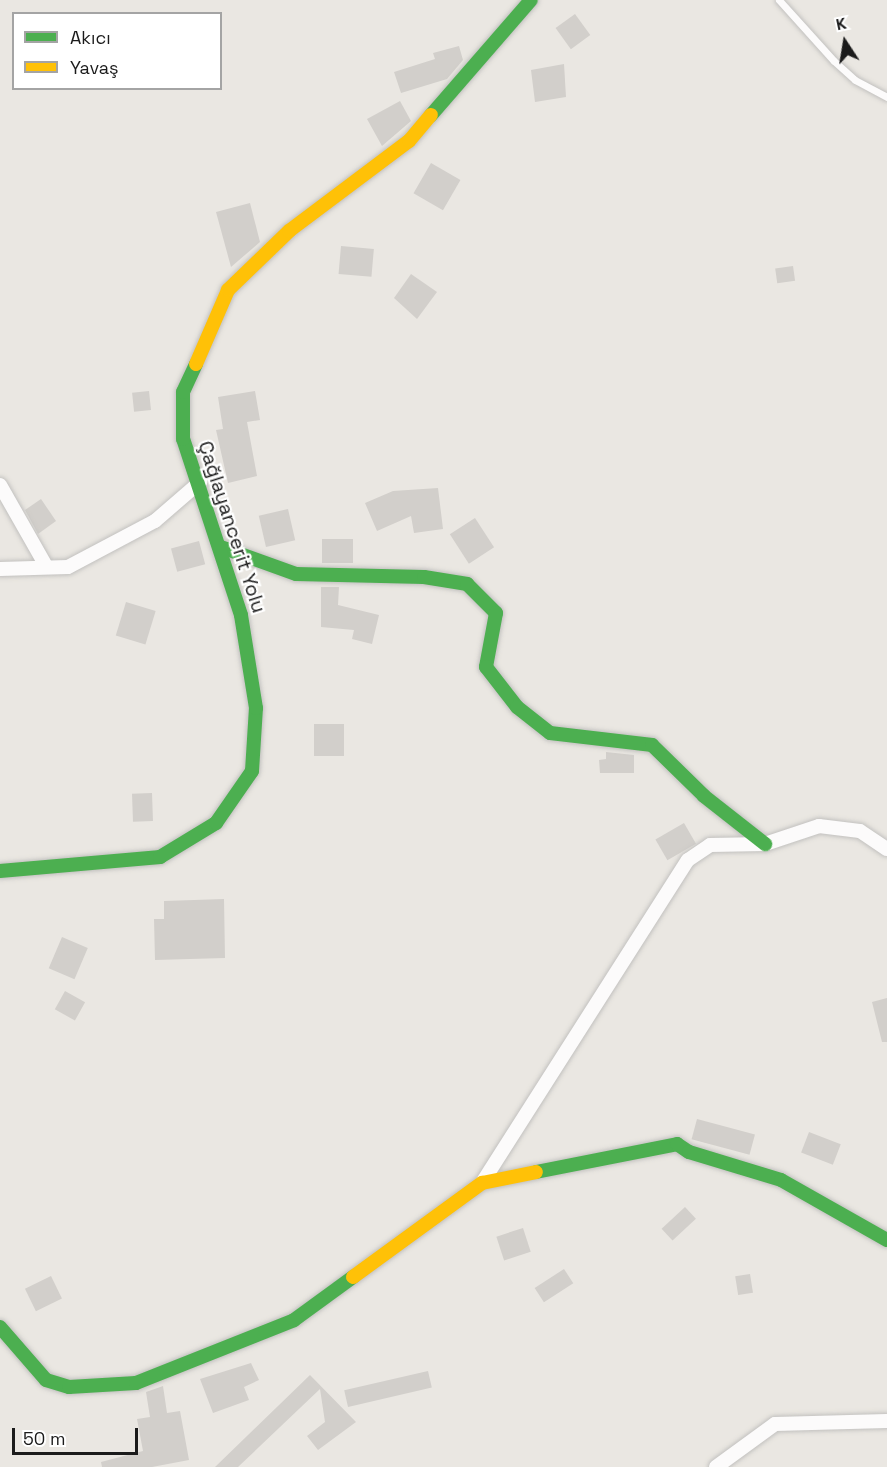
<!DOCTYPE html>
<html>
<head>
<meta charset="utf-8">
<style>
	body { margin:0 }
	#map { position:relative; width:887px; height:1467px; overflow:hidden; background:#eae7e2; font-family:"Space Grotesk",sans-serif }
	div>[style] { position:absolute }
	.building>* { inset:0; background:#d2cfcb; transform-origin:0 0 }
	.roads { filter:drop-shadow(0 0 2px #c2c1bf) drop-shadow(0 0 2px #c2c1bf) }
	.lane>* { height:7px; margin:-3.5px; padding:0 3.5px; transform-origin:3.5px; border-radius:3.5px; background:#fcfbfb }
	.street>* { height:14px; margin:-7px; padding:0 7px; transform-origin:7px; border-radius:7px; background:#fcfbfb }
	.fast>* { height:14px; margin:-7px; padding:0 7px; transform-origin:7px; border-radius:7px; background:#4caf50 }
	.slow>* { height:14px; margin:-7px; padding:0 7px; transform-origin:7px; border-radius:7px; background:#ffc107 }
	span { translate:-50% -50%; white-space:nowrap; text-align:center; line-height:1.15; -webkit-text-stroke:4.5px #fff; paint-order:stroke }
	.street-label { font-size:20px; color:#1b1b1b }
	.legend { position:absolute; left:12px; top:12px; width:210px; height:78px; box-sizing:border-box; background:#fff; border:2px solid #a4a4a4; margin:0; padding:8px 10px; list-style:none; font-size:18px; color:#1b1b1b }
	.legend li { display:flex; align-items:center; gap:12px; height:30px }
	.legend b { width:30px; border:2px solid #a4a4a4 }
	.north { position:absolute; left:815px; top:12px; width:60px; height:60px; -webkit-text-stroke:4px #fff; paint-order:stroke; rotate:348deg; font-size:16px; font-weight:700; line-height:24px; text-align:center; color:#1b1b1b }
	.north::after { content:''; display:block; margin:auto; width:21px; height:27px; background:#1b1b1b; clip-path:polygon(50% 0,100% 100%,50% 72%,0 100%) }
	.scale { position:absolute; left:12px; top:1428px; width:126px; height:27px; box-sizing:border-box; border:3px solid #1b1b1b; border-top:0; padding-left:8px; font-size:18px; line-height:21px; white-space:nowrap; color:#1b1b1b; -webkit-text-stroke:4px #fff; paint-order:stroke }
</style>
</head>
<body>
<div id="map">
	<div class="building">
		<div style="left:575px;top:14px;width:26px;height:24px;rotate:54deg"></div>
		<div style="clip-path:polygon(459px 46px,463px 60px,447px 79px,401px 93px,394px 72px,435px 59px,433px 53px)"></div>
		<div style="clip-path:polygon(564px 64px,566px 97px,535px 102px,531px 70px)"></div>
		<div style="clip-path:polygon(400px 101px,411px 121px,382px 146px,367px 119px)"></div>
		<div style="left:431px;top:163px;width:34px;height:35px;rotate:30deg"></div>
		<div style="clip-path:polygon(250px 203px,260px 242px,231px 267px,216px 212px)"></div>
		<div style="left:341px;top:246px;width:33px;height:28px;rotate:5deg"></div>
		<div style="left:793px;top:266px;width:15px;height:18px;rotate:82deg"></div>
		<div style="clip-path:polygon(411px 274px,437px 292px,417px 319px,394px 298px)"></div>
		<div style="left:149px;top:391px;width:19px;height:17px;rotate:84deg"></div>
		<div style="clip-path:polygon(255px 391px,260px 420px,247px 422px,257px 476px,228px 483px,216px 430px,223px 429px,218px 397px)"></div>
		<div style="clip-path:polygon(438px 488px,443px 529px,414px 533px,411px 516px,377px 531px,365px 503px,393px 491px)"></div>
		<div style="clip-path:polygon(41px 499px,56px 521px,38px 534px,25px 510px)"></div>
		<div style="left:288px;top:509px;width:32px;height:30px;rotate:77deg"></div>
		<div style="left:475px;top:518px;width:35px;height:30px;rotate:57deg"></div>
		<div style="left:322px;top:539px;width:31px;height:24px"></div>
		<div style="left:199px;top:541px;width:24px;height:29px;rotate:75deg"></div>
		<div style="clip-path:polygon(321px 587px,339px 587px,338px 605px,379px 615px,372px 644px,352px 639px,354px 630px,321px 627px)"></div>
		<div style="left:126px;top:602px;width:31px;height:35px;rotate:17deg"></div>
		<div style="left:344px;top:724px;width:32px;height:30px;rotate:90deg"></div>
		<div style="clip-path:polygon(606px 752px,634px 755px,634px 773px,600px 773px,599px 760px,606px 759px)"></div>
		<div style="left:152px;top:793px;width:28px;height:20px;rotate:88deg"></div>
		<div style="left:684px;top:823px;width:24px;height:33px;rotate:60deg"></div>
		<div style="clip-path:polygon(224px 899px,225px 958px,155px 960px,154px 919px,164px 919px,164px 901px)"></div>
		<div style="left:62px;top:937px;width:28px;height:34px;rotate:23deg"></div>
		<div style="left:65px;top:991px;width:23px;height:21px;rotate:29deg"></div>
		<div style="clip-path:polygon(887px 998px,887px 1042px,882px 1042px,872px 1002px)"></div>
		<div style="left:697px;top:1119px;width:60px;height:21px;rotate:15deg"></div>
		<div style="left:809px;top:1132px;width:34px;height:22px;rotate:21deg"></div>
		<div style="left:685px;top:1207px;width:16px;height:32px;rotate:47deg"></div>
		<div style="left:523px;top:1228px;width:25px;height:28px;rotate:72deg"></div>
		<div style="left:564px;top:1269px;width:17px;height:35px;rotate:57deg"></div>
		<div style="left:750px;top:1274px;width:19px;height:15px;rotate:81deg"></div>
		<div style="left:51px;top:1276px;width:25px;height:29px;rotate:64deg"></div>
		<div style="clip-path:polygon(251px 1363px,259px 1380px,244px 1387px,249px 1400px,213px 1413px,200px 1379px)"></div>
		<div style="left:428px;top:1371px;width:17px;height:86px;rotate:77deg"></div>
		<div style="clip-path:polygon(310px 1375px,356px 1422px,318px 1450px,307px 1436px,325px 1422px,320px 1389px,238px 1467px,215px 1467px)"></div>
		<div style="clip-path:polygon(163px 1386px,167px 1413px,180px 1411px,189px 1460px,152px 1467px,102px 1467px,101px 1462px,143px 1451px,137px 1419px,150px 1417px,146px 1392px)"></div>
	</div>
	<div class="roads">
		<div class="lane">
			<div style="left:779px;top:0;width:82px;rotate:48deg"></div>
			<div style="left:834px;top:61px;width:28px;rotate:42deg"></div>
			<div style="left:855px;top:80px;width:36px;rotate:28deg"></div>
		</div>
		<div class="street">
			<div style="left:0;top:485px;width:93px;rotate:60.4deg"></div>
			<div style="left:0;top:569px;width:68px;rotate:-1.7deg"></div>
			<div style="left:68px;top:567px;width:98px;rotate:-27.9deg"></div>
			<div style="left:155px;top:521px;width:60px;rotate:-40.9deg"></div>
			<div style="left:482px;top:1183px;width:383px;rotate:-57.5deg"></div>
			<div style="left:688px;top:860px;width:27px;rotate:-34deg"></div>
			<div style="left:710px;top:845px;width:55px;rotate:-1deg"></div>
			<div style="left:765px;top:844px;width:57px;rotate:-18.4deg"></div>
			<div style="left:819px;top:826px;width:41px;rotate:7deg"></div>
			<div style="left:860px;top:831px;width:32px;rotate:34deg"></div>
			<div style="left:716px;top:1467px;width:73px;rotate:-36.1deg"></div>
			<div style="left:775px;top:1424px;width:112px;rotate:-1.5deg"></div>
		</div>
		<div class="fast">
			<div style="left:431px;top:115px;width:152px;rotate:-49deg"></div>
			<div style="left:221px;top:547px;width:80px;rotate:19.8deg"></div>
			<div style="left:296px;top:574px;width:128px;rotate:1.3deg"></div>
			<div style="left:424px;top:577px;width:44px;rotate:9.2deg"></div>
			<div style="left:467px;top:584px;width:41px;rotate:45deg"></div>
			<div style="left:496px;top:613px;width:55px;rotate:100.5deg"></div>
			<div style="left:486px;top:667px;width:51px;rotate:52.2deg"></div>
			<div style="left:517px;top:707px;width:42px;rotate:38.2deg"></div>
			<div style="left:550px;top:733px;width:103px;rotate:6.7deg"></div>
			<div style="left:652px;top:745px;width:73px;rotate:44.4deg"></div>
			<div style="left:704px;top:796px;width:78px;rotate:38.2deg"></div>
			<div style="left:0;top:871px;width:161px;rotate:-5deg"></div>
			<div style="left:160px;top:857px;width:66px;rotate:-31.3deg"></div>
			<div style="left:216px;top:823px;width:63px;rotate:-55.3deg"></div>
			<div style="left:252px;top:771px;width:63px;rotate:-86.4deg"></div>
			<div style="left:256px;top:708px;width:94px;rotate:-99.2deg"></div>
			<div style="left:241px;top:615px;width:185px;rotate:-108.2deg"></div>
			<div style="left:183px;top:439px;width:47px;rotate:-90deg"></div>
			<div style="left:183px;top:392px;width:31px;rotate:-65deg"></div>
			<div style="left:536px;top:1172px;width:144px;rotate:-11.2deg"></div>
			<div style="left:677px;top:1144px;width:14px;rotate:34deg"></div>
			<div style="left:689px;top:1152px;width:96px;rotate:16.9deg"></div>
			<div style="left:781px;top:1180px;width:122px;rotate:29.5deg"></div>
			<div style="left:0;top:1327px;width:70px;rotate:49deg"></div>
			<div style="left:46px;top:1380px;width:24px;rotate:17deg"></div>
			<div style="left:69px;top:1387px;width:67px;rotate:-3.4deg"></div>
			<div style="left:136px;top:1383px;width:170px;rotate:-21.7deg"></div>
			<div style="left:294px;top:1320px;width:73px;rotate:-36.1deg"></div>
		</div>
		<div class="slow">
			<div style="left:196px;top:364px;width:81px;rotate:-66.6deg"></div>
			<div style="left:228px;top:290px;width:85px;rotate:-44deg"></div>
			<div style="left:289px;top:231px;width:150px;rotate:-36.9deg"></div>
			<div style="left:409px;top:141px;width:34px;rotate:-50deg"></div>
			<div style="left:353px;top:1277px;width:160px;rotate:-36.1deg"></div>
			<div style="left:482px;top:1183px;width:55px;rotate:-11.5deg"></div>
		</div>
	</div>
	<div class="street-label">
		<span style="left:232px;top:527px;rotate:72deg">Çağlayancerit Yolu</span>
	</div>
	<ul class="legend">
	<li><b style="height:8px;background:#4caf50"></b>Akıcı</li>
	<li><b style="height:8px;background:#ffc107"></b>Yavaş</li>
	</ul>
	<div class="north">K</div>
	<div class="scale">50 m</div>
</div>
</body>
</html>
